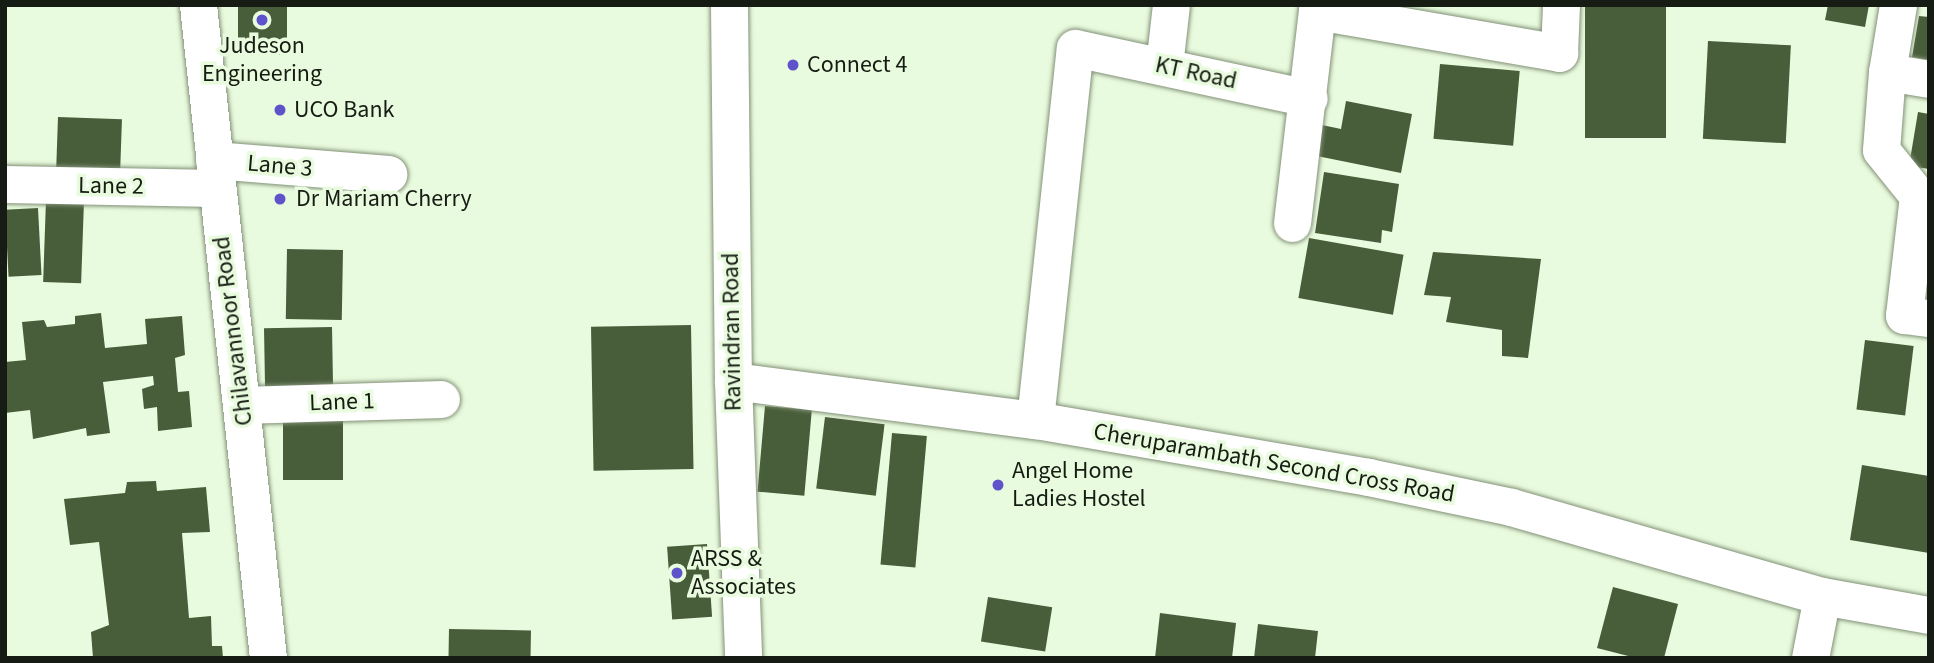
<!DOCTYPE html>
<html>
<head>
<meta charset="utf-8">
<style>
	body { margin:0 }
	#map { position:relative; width:1934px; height:663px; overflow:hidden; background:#e9fbde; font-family:"Source Sans 3",sans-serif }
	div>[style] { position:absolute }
	.building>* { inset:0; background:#485d3a; transform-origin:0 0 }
	.roads { filter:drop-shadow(0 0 2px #829178) drop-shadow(0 0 2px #829178) }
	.minor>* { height:37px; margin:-18.5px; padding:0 18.5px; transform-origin:18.5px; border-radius:18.5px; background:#fff }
	.dots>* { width:19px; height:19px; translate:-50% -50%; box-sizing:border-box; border:4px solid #e9fbde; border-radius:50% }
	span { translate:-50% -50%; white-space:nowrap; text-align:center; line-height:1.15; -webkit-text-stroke:7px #e9fbde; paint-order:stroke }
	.poi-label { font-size:24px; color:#161c13 }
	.left { translate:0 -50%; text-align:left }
	.street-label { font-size:24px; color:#161c13 }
	.frame { position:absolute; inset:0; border:7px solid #161c13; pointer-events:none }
</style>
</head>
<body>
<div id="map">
	<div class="building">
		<div style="left:238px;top:5px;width:49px;height:50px"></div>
		<div style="left:1585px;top:5px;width:81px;height:133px"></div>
		<div style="clip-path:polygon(1828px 5px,1869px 5px,1865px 27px,1825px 20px)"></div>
		<div style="clip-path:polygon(1919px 16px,1929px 17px,1929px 60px,1912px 57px)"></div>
		<div style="left:1708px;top:41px;width:83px;height:98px;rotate:3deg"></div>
		<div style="left:1440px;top:64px;width:80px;height:75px;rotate:5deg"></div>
		<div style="clip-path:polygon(1346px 101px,1412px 114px,1401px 173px,1317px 156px,1322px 125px,1341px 129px)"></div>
		<div style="clip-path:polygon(1918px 112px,1929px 114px,1929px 169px,1909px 166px)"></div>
		<div style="left:58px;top:117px;width:64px;height:60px;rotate:2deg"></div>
		<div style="clip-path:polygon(1324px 172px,1399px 184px,1392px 232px,1382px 230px,1381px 243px,1315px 233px)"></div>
		<div style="left:46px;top:200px;width:38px;height:82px;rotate:2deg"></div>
		<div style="left:38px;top:208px;width:67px;height:33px;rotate:87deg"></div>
		<div style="left:1309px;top:238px;width:96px;height:61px;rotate:10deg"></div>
		<div style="left:287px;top:249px;width:56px;height:70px;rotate:1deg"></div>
		<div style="clip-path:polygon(1433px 252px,1541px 259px,1528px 358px,1502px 356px,1502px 330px,1446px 322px,1451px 297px,1424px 295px)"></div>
		<div style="clip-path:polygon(101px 313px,105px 348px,147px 344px,145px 319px,182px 316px,185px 355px,175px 358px,178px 392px,189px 391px,192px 427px,158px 431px,157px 407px,144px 409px,142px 389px,154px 385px,153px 376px,103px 382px,110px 433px,87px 436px,86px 428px,33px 439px,30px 410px,5px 413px,5px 362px,26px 360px,22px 322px,44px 320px,47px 327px,75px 324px,75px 316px)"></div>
		<div style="left:691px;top:325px;width:144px;height:100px;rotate:89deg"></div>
		<div style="left:332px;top:327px;width:62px;height:68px;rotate:89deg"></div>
		<div style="left:1865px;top:340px;width:49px;height:70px;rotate:7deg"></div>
		<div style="left:765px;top:406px;width:47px;height:86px;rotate:5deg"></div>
		<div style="left:825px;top:417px;width:60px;height:72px;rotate:7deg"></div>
		<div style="left:343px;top:421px;width:59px;height:60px;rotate:90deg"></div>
		<div style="left:892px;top:433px;width:35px;height:132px;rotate:5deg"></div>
		<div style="clip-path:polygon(1862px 465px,1929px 476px,1929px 553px,1850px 540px)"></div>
		<div style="clip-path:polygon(156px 481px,157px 491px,206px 487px,210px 532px,182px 533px,189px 618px,211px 616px,212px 646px,222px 646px,223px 658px,93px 658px,91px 632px,109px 625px,99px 542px,70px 545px,64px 499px,125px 493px,127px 482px)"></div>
		<div style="left:707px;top:544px;width:73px;height:40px;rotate:86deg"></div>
		<div style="clip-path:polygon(1613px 587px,1678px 604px,1664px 658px,1636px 658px,1597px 648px)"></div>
		<div style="left:988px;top:597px;width:65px;height:45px;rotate:9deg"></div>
		<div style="clip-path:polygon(1160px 613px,1236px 623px,1232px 658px,1155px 658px)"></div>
		<div style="clip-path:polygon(1258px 624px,1318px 631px,1315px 658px,1254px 658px)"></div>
		<div style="left:449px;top:629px;width:82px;height:29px;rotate:1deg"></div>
	</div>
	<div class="roads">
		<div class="minor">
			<div style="left:198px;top:5px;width:657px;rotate:83.88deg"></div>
			<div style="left:729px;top:5px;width:376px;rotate:89.4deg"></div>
			<div style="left:733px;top:381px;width:277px;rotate:87.9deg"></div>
			<div style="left:1898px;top:5px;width:68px;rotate:99.3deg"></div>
			<div style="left:1887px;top:72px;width:78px;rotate:94.4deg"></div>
			<div style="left:1881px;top:150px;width:59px;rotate:51.2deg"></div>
			<div style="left:1918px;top:196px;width:120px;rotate:96.7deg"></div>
			<div style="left:1904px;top:315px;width:25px;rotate:7deg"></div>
			<div style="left:1164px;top:66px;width:61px;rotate:-83.5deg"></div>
			<div style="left:1887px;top:72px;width:43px;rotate:9.5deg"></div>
			<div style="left:214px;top:160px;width:175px;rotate:4.6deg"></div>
			<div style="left:5px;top:184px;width:211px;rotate:1.1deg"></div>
			<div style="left:1292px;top:223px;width:213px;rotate:-83.3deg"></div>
			<div style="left:1317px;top:11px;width:246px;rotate:9.8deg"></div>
			<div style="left:1559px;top:53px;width:48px;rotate:-87.6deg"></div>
			<div style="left:733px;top:381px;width:305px;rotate:7.4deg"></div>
			<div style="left:1035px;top:420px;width:338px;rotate:9.7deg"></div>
			<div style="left:1368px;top:477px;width:146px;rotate:11.8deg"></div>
			<div style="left:1511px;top:507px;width:323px;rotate:16deg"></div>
			<div style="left:1822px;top:596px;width:109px;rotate:10.1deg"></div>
			<div style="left:242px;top:405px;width:199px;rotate:-1.7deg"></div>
			<div style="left:1035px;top:420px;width:374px;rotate:-83.9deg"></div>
			<div style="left:1075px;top:48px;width:239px;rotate:12.1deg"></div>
			<div style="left:1810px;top:658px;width:63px;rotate:-79deg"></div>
		</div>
	</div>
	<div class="dots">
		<div style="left:262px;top:20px;background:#5f53cb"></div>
		<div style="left:793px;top:65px;background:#5f53cb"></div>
		<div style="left:280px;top:110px;background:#5f53cb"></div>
		<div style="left:280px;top:199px;background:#5f53cb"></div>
		<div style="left:998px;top:485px;background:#5f53cb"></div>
		<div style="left:677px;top:573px;background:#5f53cb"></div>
	</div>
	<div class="poi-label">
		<span style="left:262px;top:60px">Judeson<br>Engineering</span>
		<span class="left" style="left:807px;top:65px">Connect 4</span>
		<span class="left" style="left:294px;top:110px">UCO Bank</span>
		<span class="left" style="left:296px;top:199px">Dr Mariam Cherry</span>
		<span class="left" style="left:1012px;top:485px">Angel Home<br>Ladies Hostel</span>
		<span class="left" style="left:691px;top:573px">ARSS &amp;<br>Associates</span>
	</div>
	<div class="street-label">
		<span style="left:1196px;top:73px;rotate:12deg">KT Road</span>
		<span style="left:280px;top:166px;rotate:5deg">Lane 3</span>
		<span style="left:111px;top:186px;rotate:1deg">Lane 2</span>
		<span style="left:233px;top:331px;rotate:-97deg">Chilavannoor Road</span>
		<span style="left:732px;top:332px;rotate:-91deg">Ravindran Road</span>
		<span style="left:342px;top:402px;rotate:-2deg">Lane 1</span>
		<span style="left:1274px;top:463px;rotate:10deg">Cheruparambath Second Cross Road</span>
	</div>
	<div class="frame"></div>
</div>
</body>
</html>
